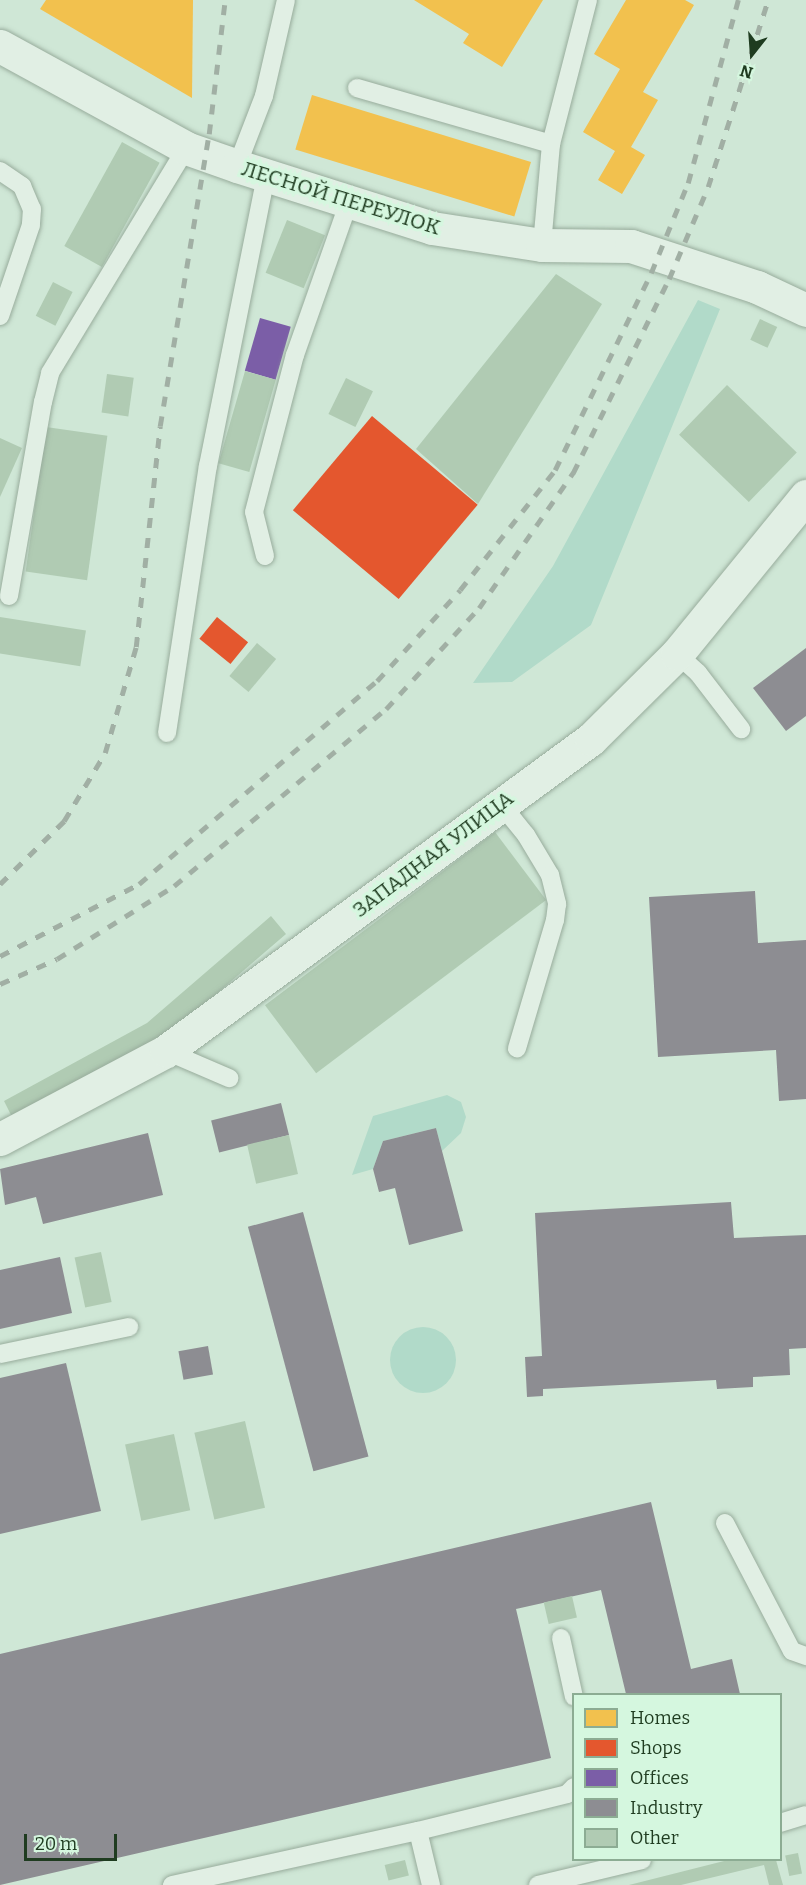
<!DOCTYPE html>
<html>
<head>
<meta charset="utf-8">
<style>
	body { margin:0 }
	#map { position:relative; width:806px; height:1885px; overflow:hidden; background:#cfe7d6; font-family:Bitter,serif }
	div>[style] { position:absolute }
	.green>* { inset:0; background:#b1dac9 }
	.round { border-radius:50% }
	.homes>* { inset:0; background:#f2c14e; transform-origin:0 0 }
	.shops>* { inset:0; background:#e4572e; transform-origin:0 0 }
	.offices>* { inset:0; background:#7b5ea7; transform-origin:0 0 }
	.industry>* { inset:0; background:#8d8d92; transform-origin:0 0 }
	.building>* { inset:0; background:#b0cbb3; transform-origin:0 0 }
	.roads { filter:drop-shadow(0 0 2px #98ac9c) drop-shadow(0 0 2px #98ac9c) }
	.service>* { height:18px; margin:-9px; padding:0 9px; transform-origin:9px; border-radius:9px; background:#e1efe4 }
	.minor>* { height:33px; margin:-16.5px; padding:0 16.5px; transform-origin:16.5px; border-radius:16.5px; background:#e1efe4 }
	.secondary>* { height:33px; margin:-16.5px; padding:0 16.5px; transform-origin:16.5px; border-radius:16.5px; background:#e1efe4 }
	.rail>* { height:4.5px; margin-top:-2.25px; transform-origin:0; background:repeating-linear-gradient(90deg,#a1afa4 0 10px,transparent 0 20px) }
	span { translate:-50% -50%; white-space:nowrap; text-align:center; line-height:1.15; -webkit-text-stroke:6px #d5f7df; paint-order:stroke }
	.street-label { font-size:21px; color:#1f3c20 }
	.legend { position:absolute; left:572px; top:1693px; width:210px; height:168px; box-sizing:border-box; background:#d5f7df; border:2px solid #8cac93; margin:0; padding:8px 10px; list-style:none; font-size:18px; color:#1f3c20 }
	.legend li { display:flex; align-items:center; gap:12px; height:30px }
	.legend b { width:30px; border:2px solid #8cac93 }
	.north { position:absolute; left:722px; top:24px; width:60px; height:60px; -webkit-text-stroke:4px #d5f7df; paint-order:stroke; rotate:197deg; font-size:16px; font-weight:700; line-height:24px; text-align:center; color:#1f3c20 }
	.north::after { content:''; display:block; margin:auto; width:21px; height:27px; background:#1f3c20; clip-path:polygon(50% 0,100% 100%,50% 72%,0 100%) }
	.scale { position:absolute; left:24px; top:1834px; width:93px; height:27px; box-sizing:border-box; border:3px solid #1f3c20; border-top:0; padding-left:8px; font-size:18px; line-height:21px; white-space:nowrap; color:#1f3c20; -webkit-text-stroke:4px #d5f7df; paint-order:stroke }
</style>
</head>
<body>
<div id="map">
	<div class="green">
		<div style="clip-path:polygon(698px 300px,720px 309px,591px 625px,512px 682px,473px 683px,553px 566px)"></div>
		<div style="clip-path:polygon(447px 1095px,461px 1102px,466px 1117px,461px 1133px,442px 1151px,436px 1128px,383px 1141px,373px 1169px,352px 1175px,373px 1116px)"></div>
		<div class="round" style="left:390px;top:1327px;width:66px;height:66px"></div>
	</div>
	<div class="homes">
		<div style="clip-path:polygon(46px 0,193px 0,192px 98px,40px 9px)"></div>
		<div style="clip-path:polygon(414px 0,543px 0,502px 67px,463px 43px,469px 34px)"></div>
		<div style="clip-path:polygon(626px 0,685px 0,694px 5px,643px 92px,658px 100px,631px 147px,645px 155px,622px 194px,598px 180px,615px 151px,583px 132px,620px 69px,594px 54px)"></div>
		<div style="left:312px;top:95px;width:229px;height:57px;rotate:17deg"></div>
	</div>
	<div class="shops">
		<div style="left:372px;top:416px;width:138px;height:123px;rotate:40deg"></div>
		<div style="left:217px;top:617px;width:40px;height:28px;rotate:39deg"></div>
	</div>
	<div class="offices">
		<div style="left:260px;top:318px;width:32px;height:55px;rotate:16deg"></div>
	</div>
	<div class="industry">
		<div style="clip-path:polygon(806px 648px,806px 716px,786px 731px,753px 688px)"></div>
		<div style="clip-path:polygon(755px 891px,758px 943px,806px 940px,806px 1099px,779px 1101px,776px 1050px,658px 1057px,649px 897px)"></div>
		<div style="left:281px;top:1103px;width:33px;height:72px;rotate:76deg"></div>
		<div style="clip-path:polygon(436px 1128px,463px 1231px,409px 1245px,395px 1188px,379px 1192px,373px 1169px,383px 1141px)"></div>
		<div style="clip-path:polygon(148px 1133px,163px 1195px,43px 1224px,36px 1197px,5px 1205px,0 1169px)"></div>
		<div style="clip-path:polygon(731px 1202px,734px 1238px,806px 1235px,806px 1348px,789px 1349px,790px 1375px,753px 1377px,753px 1387px,717px 1389px,716px 1380px,543px 1389px,543px 1396px,527px 1397px,525px 1357px,542px 1356px,535px 1213px)"></div>
		<div style="left:303px;top:1212px;width:253px;height:57px;rotate:75deg"></div>
		<div style="clip-path:polygon(60px 1257px,72px 1313px,0 1329px,0 1270px)"></div>
		<div style="left:208px;top:1346px;width:29px;height:30px;rotate:80deg"></div>
		<div style="clip-path:polygon(66px 1363px,101px 1511px,0 1534px,0 1378px)"></div>
		<div style="clip-path:polygon(651px 1502px,691px 1669px,732px 1659px,740px 1694px,626px 1694px,601px 1590px,516px 1609px,551px 1758px,0 1885px,0 1654px)"></div>
	</div>
	<div class="building">
		<div style="left:122px;top:142px;width:43px;height:119px;rotate:29deg"></div>
		<div style="left:287px;top:220px;width:41px;height:57px;rotate:22deg"></div>
		<div style="clip-path:polygon(556px 274px,602px 304px,478px 504px,416px 449px)"></div>
		<div style="left:53px;top:282px;width:22px;height:38px;rotate:27deg"></div>
		<div style="left:760px;top:319px;width:19px;height:23px;rotate:25deg"></div>
		<div style="left:245px;top:371px;width:32px;height:96px;rotate:16deg"></div>
		<div style="left:107px;top:374px;width:27px;height:39px;rotate:8deg"></div>
		<div style="left:346px;top:378px;width:30px;height:40px;rotate:26deg"></div>
		<div style="left:727px;top:385px;width:97px;height:69px;rotate:44deg"></div>
		<div style="left:46px;top:427px;width:62px;height:146px;rotate:8deg"></div>
		<div style="clip-path:polygon(0 438px,22px 448px,0 497px)"></div>
		<div style="left:0;top:617px;width:87px;height:36px;rotate:9deg"></div>
		<div style="left:257px;top:643px;width:25px;height:43px;rotate:40deg"></div>
		<div style="left:495px;top:832px;width:85px;height:288px;rotate:53deg"></div>
		<div style="clip-path:polygon(271px 916px,286px 934px,156px 1046px,15px 1123px,4px 1101px,147px 1023px)"></div>
		<div style="left:289px;top:1135px;width:40px;height:43px;rotate:77deg"></div>
		<div style="left:101px;top:1252px;width:51px;height:27px;rotate:78deg"></div>
		<div style="left:245px;top:1421px;width:89px;height:52px;rotate:77deg"></div>
		<div style="left:174px;top:1434px;width:78px;height:50px;rotate:78deg"></div>
		<div style="left:572px;top:1596px;width:22px;height:29px;rotate:77deg"></div>
		<div style="left:798px;top:1853px;width:21px;height:13px;rotate:79deg"></div>
		<div style="left:405px;top:1860px;width:16px;height:21px;rotate:76deg"></div>
		<div style="clip-path:polygon(728px 1860px,776px 1860px,783px 1885px,769px 1885px,764px 1865px,681px 1885px,629px 1885px)"></div>
	</div>
	<div class="roads">
		<div class="service">
			<div style="left:357px;top:88px;width:202px;rotate:16.1deg"></div>
			<div style="left:551px;top:144px;width:101px;rotate:95.1deg"></div>
			<div style="left:551px;top:144px;width:149px;rotate:-75.6deg"></div>
			<div style="left:237px;top:166px;width:75px;rotate:-68.9deg"></div>
			<div style="left:264px;top:96px;width:98px;rotate:-77.1deg"></div>
			<div style="left:0;top:171px;width:27px;rotate:34deg"></div>
			<div style="left:22px;top:186px;width:25px;rotate:67deg"></div>
			<div style="left:32px;top:209px;width:16px;rotate:94deg"></div>
			<div style="left:31px;top:225px;width:96px;rotate:108.8deg"></div>
			<div style="left:265px;top:556px;width:45px;rotate:-104deg"></div>
			<div style="left:254px;top:512px;width:162px;rotate:-75.4deg"></div>
			<div style="left:295px;top:355px;width:162px;rotate:-70.6deg"></div>
			<div style="left:9px;top:596px;width:197px;rotate:-80.1deg"></div>
			<div style="left:43px;top:402px;width:30px;rotate:-76deg"></div>
			<div style="left:50px;top:373px;width:263px;rotate:-58.8deg"></div>
			<div style="left:677px;top:654px;width:28px;rotate:42deg"></div>
			<div style="left:698px;top:673px;width:71px;rotate:52.5deg"></div>
			<div style="left:167px;top:733px;width:270px;rotate:-81.3deg"></div>
			<div style="left:208px;top:466px;width:297px;rotate:-78.7deg"></div>
			<div style="left:500px;top:803px;width:41px;rotate:50.9deg"></div>
			<div style="left:526px;top:835px;width:47px;rotate:59deg"></div>
			<div style="left:550px;top:875px;width:30px;rotate:76deg"></div>
			<div style="left:557px;top:904px;width:16px;rotate:97deg"></div>
			<div style="left:555px;top:920px;width:134px;rotate:106.5deg"></div>
			<div style="left:166px;top:1051px;width:69px;rotate:23.2deg"></div>
			<div style="left:0;top:1354px;width:132px;rotate:-11.8deg"></div>
			<div style="left:725px;top:1523px;width:144px;rotate:62.4deg"></div>
			<div style="left:792px;top:1651px;width:15px;rotate:20deg"></div>
			<div style="left:561px;top:1638px;width:60px;rotate:77.6deg"></div>
			<div style="left:780px;top:1823px;width:27px;rotate:-17deg"></div>
			<div style="left:418px;top:1831px;width:56px;rotate:76.5deg"></div>
			<div style="left:172px;top:1885px;width:252px;rotate:-12.4deg"></div>
			<div style="left:418px;top:1831px;width:154px;rotate:-13.9deg"></div>
			<div style="left:567px;top:1794px;width:10px;rotate:-45deg"></div>
			<div style="left:538px;top:1885px;width:107px;rotate:-13.5deg"></div>
		</div>
		<div class="minor">
			<div style="left:0;top:1139px;width:188px;rotate:-27.9deg"></div>
			<div style="left:166px;top:1051px;width:527px;rotate:-36.28deg"></div>
			<div style="left:591px;top:739px;width:121px;rotate:-44.7deg"></div>
			<div style="left:677px;top:654px;width:204px;rotate:-50.8deg"></div>
		</div>
		<div class="secondary">
			<div style="left:0;top:46px;width:212px;rotate:28.7deg"></div>
			<div style="left:186px;top:148px;width:54px;rotate:19.4deg"></div>
			<div style="left:237px;top:166px;width:205px;rotate:17.6deg"></div>
			<div style="left:432px;top:228px;width:111px;rotate:8.8deg"></div>
			<div style="left:542px;top:245px;width:89px;rotate:0.6deg"></div>
			<div style="left:631px;top:246px;width:133px;rotate:18deg"></div>
			<div style="left:757px;top:287px;width:54px;rotate:25.1deg"></div>
		</div>
	</div>
	<div class="rail">
		<div style="left:0;top:884px;width:90px;rotate:-44.5deg"></div>
		<div style="left:64px;top:821px;width:79px;rotate:-58.9deg"></div>
		<div style="left:105px;top:753px;width:110px;rotate:-73.7deg"></div>
		<div style="left:136px;top:647px;width:222px;rotate:-83.8deg"></div>
		<div style="left:160px;top:426px;width:296px;rotate:-80.5deg"></div>
		<div style="left:209px;top:134px;width:135px;rotate:-83.2deg"></div>
		<div style="left:0;top:956px;width:157px;rotate:-27.4deg"></div>
		<div style="left:139px;top:884px;width:313px;rotate:-40.5deg"></div>
		<div style="left:377px;top:681px;width:123px;rotate:-47.6deg"></div>
		<div style="left:460px;top:590px;width:153px;rotate:-51.6deg"></div>
		<div style="left:555px;top:470px;width:219px;rotate:-64deg"></div>
		<div style="left:651px;top:273px;width:97px;rotate:-67.7deg"></div>
		<div style="left:688px;top:183px;width:190px;rotate:-74.7deg"></div>
		<div style="left:0;top:984px;width:62px;rotate:-23.7deg"></div>
		<div style="left:57px;top:959px;width:138px;rotate:-32deg"></div>
		<div style="left:174px;top:886px;width:276px;rotate:-39.9deg"></div>
		<div style="left:386px;top:709px;width:137px;rotate:-47.4deg"></div>
		<div style="left:479px;top:608px;width:165px;rotate:-55.2deg"></div>
		<div style="left:573px;top:473px;width:216px;rotate:-63.7deg"></div>
		<div style="left:669px;top:279px;width:100px;rotate:-67deg"></div>
		<div style="left:708px;top:187px;width:196px;rotate:-72.2deg"></div>
	</div>
	<div class="street-label">
		<span style="left:341px;top:198px;rotate:17deg">ЛЕСНОЙ ПЕРЕУЛОК</span>
		<span style="left:433px;top:854px;rotate:-37deg">ЗАПАДНАЯ УЛИЦА</span>
	</div>
	<ul class="legend">
	<li><b style="height:16px;background:#f2c14e"></b>Homes</li>
	<li><b style="height:16px;background:#e4572e"></b>Shops</li>
	<li><b style="height:16px;background:#7b5ea7"></b>Offices</li>
	<li><b style="height:16px;background:#8d8d92"></b>Industry</li>
	<li><b style="height:16px;background:#b0cbb3"></b>Other</li>
	</ul>
	<div class="north">N</div>
	<div class="scale">20 m</div>
</div>
</body>
</html>
